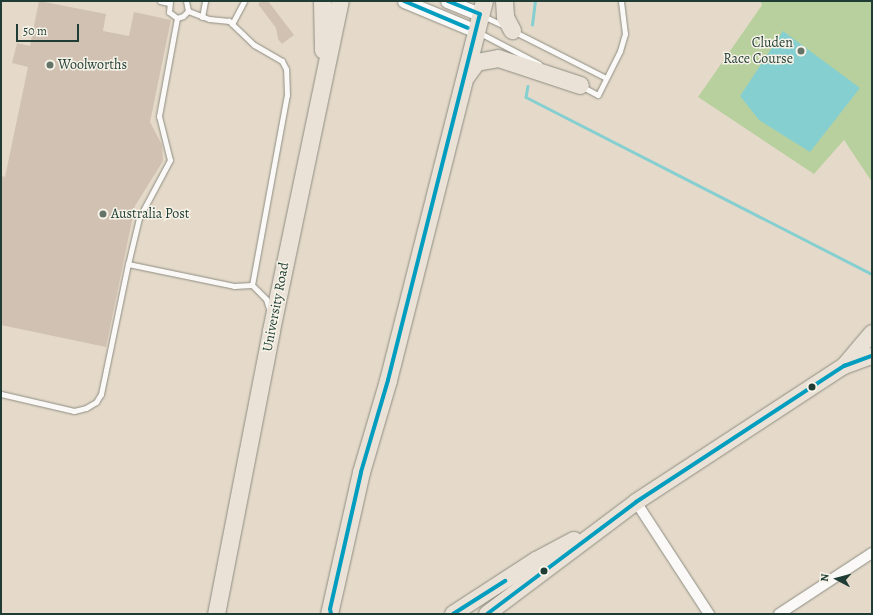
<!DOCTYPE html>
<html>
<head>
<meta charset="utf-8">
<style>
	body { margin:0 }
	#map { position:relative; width:873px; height:615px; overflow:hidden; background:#e5dac9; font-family:Alegreya,serif }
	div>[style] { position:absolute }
	.green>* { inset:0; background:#b8d09d }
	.water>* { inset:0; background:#86cfd1 }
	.stream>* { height:2.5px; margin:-1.25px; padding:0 1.25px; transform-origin:1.25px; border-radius:1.25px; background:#86cfd1 }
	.building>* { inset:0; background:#d0c1b2 }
	.roads { filter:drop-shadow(0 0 1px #8d8d83) drop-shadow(0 0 1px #8d8d83) }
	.service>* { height:5px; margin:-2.5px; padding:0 2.5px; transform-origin:2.5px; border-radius:2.5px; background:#fbf9f7 }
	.minor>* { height:10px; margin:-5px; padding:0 5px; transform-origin:5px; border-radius:5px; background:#fbf9f7 }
	.tertiary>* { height:13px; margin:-6.5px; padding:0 6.5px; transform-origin:6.5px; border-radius:6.5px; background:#fbf9f7 }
	.primary>* { height:16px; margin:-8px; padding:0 8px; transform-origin:8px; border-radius:8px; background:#eae2d6 }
	.trunk>* { height:17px; margin:-8.5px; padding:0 8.5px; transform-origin:8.5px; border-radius:8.5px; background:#eae2d6 }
	.bus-1>* { height:4px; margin:-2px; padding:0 2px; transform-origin:2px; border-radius:2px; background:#039ebf }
	.dots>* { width:11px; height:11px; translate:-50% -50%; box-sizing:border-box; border:2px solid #f7f3e8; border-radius:50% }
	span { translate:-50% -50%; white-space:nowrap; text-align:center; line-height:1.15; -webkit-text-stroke:3px #f7f3e8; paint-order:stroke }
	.poi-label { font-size:14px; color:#1f3d34 }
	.right { translate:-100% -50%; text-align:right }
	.left { translate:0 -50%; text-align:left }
	.street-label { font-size:14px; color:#1f3d34 }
	.frame { position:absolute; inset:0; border:2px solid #1f3d34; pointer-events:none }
	.north { position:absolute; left:817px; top:559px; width:40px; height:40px; -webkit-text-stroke:3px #f7f3e8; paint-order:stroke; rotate:276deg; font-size:11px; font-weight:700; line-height:16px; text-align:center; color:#1f3d34 }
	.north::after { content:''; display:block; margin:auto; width:14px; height:18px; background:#1f3d34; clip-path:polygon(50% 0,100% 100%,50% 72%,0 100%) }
	.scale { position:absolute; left:16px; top:24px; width:63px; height:18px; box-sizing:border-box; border:2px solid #1f3d34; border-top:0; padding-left:5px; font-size:12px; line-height:14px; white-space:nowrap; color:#1f3d34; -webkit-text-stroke:3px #f7f3e8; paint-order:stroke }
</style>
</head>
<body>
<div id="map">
	<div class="green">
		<div style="clip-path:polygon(760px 1px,872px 1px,872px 182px,844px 140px,814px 174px,698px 97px,762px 5px)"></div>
	</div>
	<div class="water">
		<div style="clip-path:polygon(783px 31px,860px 88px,810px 152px,759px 120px,740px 96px)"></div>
	</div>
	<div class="stream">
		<div style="left:532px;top:25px;width:24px;rotate:-83deg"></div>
		<div style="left:528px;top:86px;width:11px;rotate:100deg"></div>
		<div style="left:526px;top:97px;width:389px;rotate:27.1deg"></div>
	</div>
	<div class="building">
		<div style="clip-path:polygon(39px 1px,106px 14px,103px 31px,129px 36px,134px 12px,171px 20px,150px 122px,162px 145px,163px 161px,135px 206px,106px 347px,1px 325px,1px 176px,5px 177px,28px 67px,12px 63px,17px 43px,30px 46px)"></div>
		<div style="clip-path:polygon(261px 1px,268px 1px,294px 35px,282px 44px,278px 39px,276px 28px,258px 4px)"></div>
	</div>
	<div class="roads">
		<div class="service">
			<div style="left:160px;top:1px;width:9px;rotate:13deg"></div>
			<div style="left:170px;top:1px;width:11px;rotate:95deg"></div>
			<div style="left:169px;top:12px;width:10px;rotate:37deg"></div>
			<div style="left:177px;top:18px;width:6px;rotate:-18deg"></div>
			<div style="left:183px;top:16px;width:7px;rotate:-45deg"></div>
			<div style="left:188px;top:11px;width:10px;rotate:-101deg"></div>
			<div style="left:483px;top:16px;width:23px;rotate:25deg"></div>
			<div style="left:202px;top:17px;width:16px;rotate:-79deg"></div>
			<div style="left:177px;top:18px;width:100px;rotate:100.4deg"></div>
			<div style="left:159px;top:116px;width:45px;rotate:76deg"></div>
			<div style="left:170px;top:160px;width:66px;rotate:118.1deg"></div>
			<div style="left:139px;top:218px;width:47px;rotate:103.4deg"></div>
			<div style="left:128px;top:264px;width:108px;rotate:11.7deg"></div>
			<div style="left:234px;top:286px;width:18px;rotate:-3deg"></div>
			<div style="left:252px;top:285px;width:193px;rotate:-79.6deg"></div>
			<div style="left:287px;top:95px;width:26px;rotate:-92deg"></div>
			<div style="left:286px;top:69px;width:9px;rotate:-117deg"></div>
			<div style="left:282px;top:61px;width:32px;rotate:-150deg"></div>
			<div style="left:254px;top:45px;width:35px;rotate:-136deg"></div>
			<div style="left:229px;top:21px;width:20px;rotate:-174deg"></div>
			<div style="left:209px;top:19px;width:22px;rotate:-159deg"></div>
			<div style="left:232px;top:24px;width:26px;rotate:-62deg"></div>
			<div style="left:513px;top:31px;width:104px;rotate:26.8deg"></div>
			<div style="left:478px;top:32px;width:69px;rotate:27.7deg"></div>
			<div style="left:581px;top:86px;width:19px;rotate:28deg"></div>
			<div style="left:598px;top:95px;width:49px;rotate:-63.4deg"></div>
			<div style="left:620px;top:51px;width:18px;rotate:-74deg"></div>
			<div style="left:625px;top:34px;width:33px;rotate:-97deg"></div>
			<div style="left:252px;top:285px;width:20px;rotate:45deg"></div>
			<div style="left:266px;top:299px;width:10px;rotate:73deg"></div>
			<div style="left:1px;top:394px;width:75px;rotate:13.1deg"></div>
			<div style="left:74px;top:411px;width:12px;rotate:-14deg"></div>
			<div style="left:86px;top:408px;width:12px;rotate:-31deg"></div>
			<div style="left:96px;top:402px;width:9px;rotate:-58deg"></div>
			<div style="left:101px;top:394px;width:133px;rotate:-78.3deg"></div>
		</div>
		<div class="minor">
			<div style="left:636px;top:502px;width:134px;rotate:56.9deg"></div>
			<div style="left:779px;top:614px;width:111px;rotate:-33.3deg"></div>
		</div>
		<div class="tertiary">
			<div style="left:404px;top:1px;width:78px;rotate:22.6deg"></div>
			<div style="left:447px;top:1px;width:35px;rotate:22deg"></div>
		</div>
		<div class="primary">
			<div style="left:844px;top:366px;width:43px;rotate:-49.7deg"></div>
			<div style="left:453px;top:614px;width:99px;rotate:-33deg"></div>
			<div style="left:536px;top:560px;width:43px;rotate:-27.8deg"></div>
			<div style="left:487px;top:614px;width:186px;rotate:-36.9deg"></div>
			<div style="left:636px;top:502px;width:249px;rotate:-33.2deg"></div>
			<div style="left:844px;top:366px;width:30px;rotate:-20deg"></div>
		</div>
		<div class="trunk">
			<div style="left:322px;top:1px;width:49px;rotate:88.8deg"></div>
			<div style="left:504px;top:1px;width:16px;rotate:86deg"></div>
			<div style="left:505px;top:17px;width:15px;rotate:62deg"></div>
			<div style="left:466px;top:76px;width:17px;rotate:-54deg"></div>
			<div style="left:476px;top:62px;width:22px;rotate:-10deg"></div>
			<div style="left:498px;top:58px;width:86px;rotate:18.2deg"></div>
			<div style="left:216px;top:614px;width:289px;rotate:-79deg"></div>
			<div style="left:271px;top:330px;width:336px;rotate:-78.2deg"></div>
			<div style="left:329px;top:614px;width:146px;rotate:-77.3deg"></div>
			<div style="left:361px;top:472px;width:96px;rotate:-73.6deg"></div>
			<div style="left:388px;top:380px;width:391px;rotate:-75.8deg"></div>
		</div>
	</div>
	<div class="bus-1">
		<div style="left:404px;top:1px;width:69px;rotate:22.9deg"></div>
		<div style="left:331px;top:614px;width:5px;rotate:-101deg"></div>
		<div style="left:330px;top:609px;width:140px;rotate:-77.2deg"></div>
		<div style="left:361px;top:472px;width:96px;rotate:-73.6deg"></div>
		<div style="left:388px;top:380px;width:377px;rotate:-75.9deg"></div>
		<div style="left:480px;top:14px;width:35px;rotate:-158deg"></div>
		<div style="left:453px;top:614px;width:62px;rotate:-32.4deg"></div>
		<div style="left:487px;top:614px;width:186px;rotate:-36.9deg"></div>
		<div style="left:636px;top:502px;width:249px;rotate:-33.2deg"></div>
		<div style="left:844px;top:366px;width:30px;rotate:-20deg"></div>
	</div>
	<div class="dots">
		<div style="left:801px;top:51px;background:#647468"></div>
		<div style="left:50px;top:65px;background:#647468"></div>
		<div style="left:103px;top:214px;background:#647468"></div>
		<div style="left:812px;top:387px;background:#1f3d34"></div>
		<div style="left:544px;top:571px;background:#1f3d34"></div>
	</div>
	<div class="poi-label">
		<span class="right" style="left:793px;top:51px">Cluden<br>Race Course</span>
		<span class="left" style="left:58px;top:65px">Woolworths</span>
		<span class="left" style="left:111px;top:214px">Australia Post</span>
	</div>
	<div class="street-label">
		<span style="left:276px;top:307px;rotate:-79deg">University Road</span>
	</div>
	<div class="frame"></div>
	<div class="north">N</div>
	<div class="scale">50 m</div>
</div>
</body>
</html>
